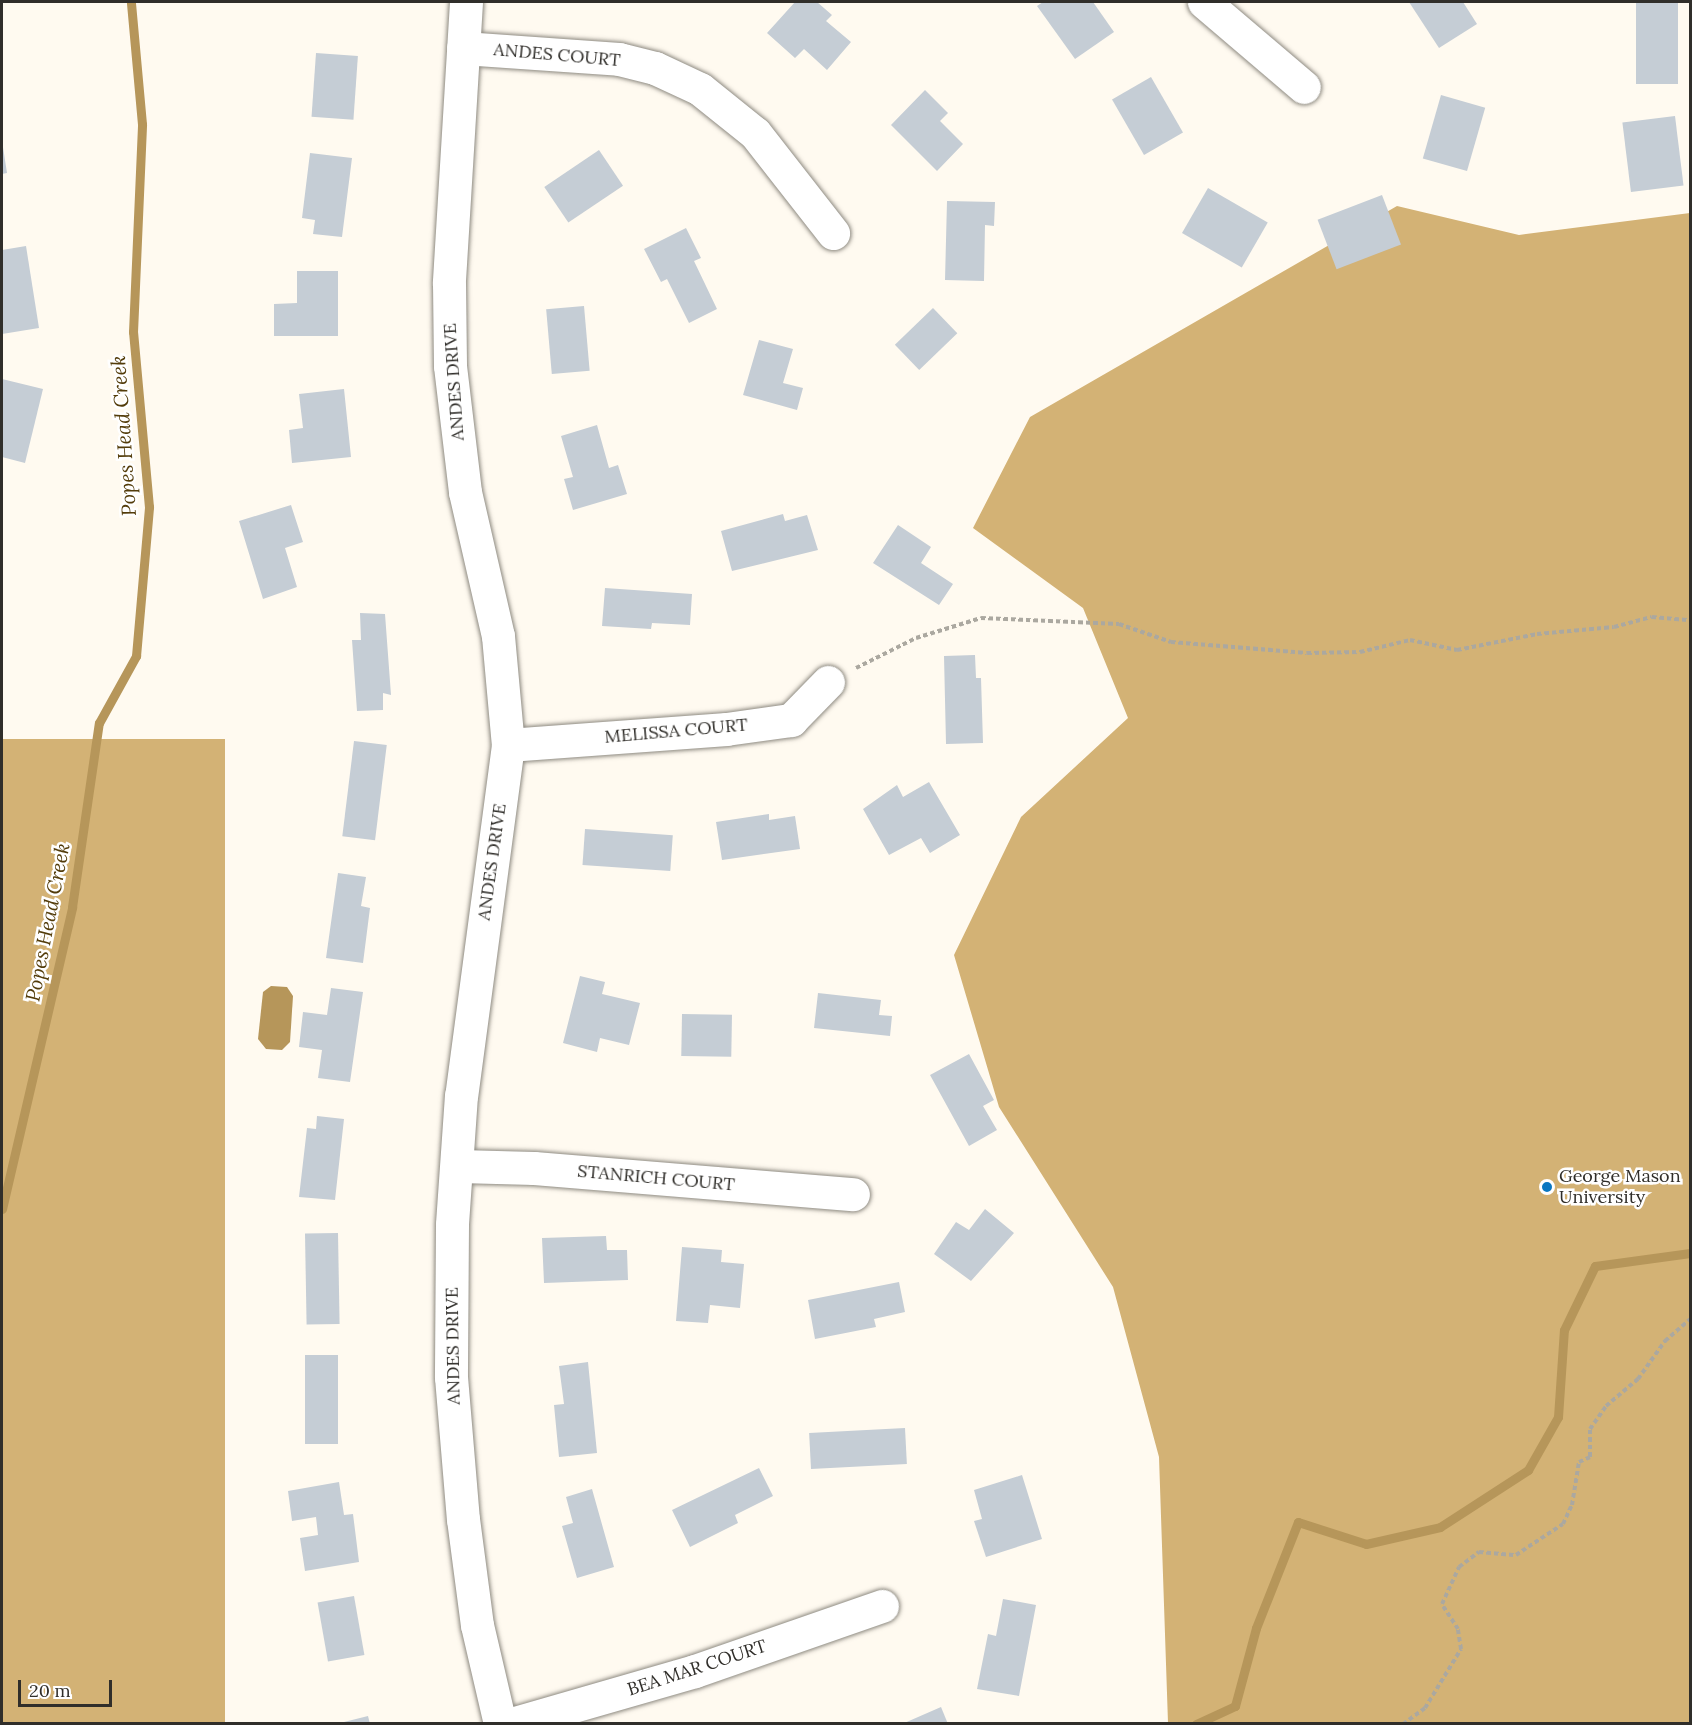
<!DOCTYPE html>
<html>
<head>
<meta charset="utf-8">
<style>
	body { margin:0 }
	#map { position:relative; width:1692px; height:1725px; overflow:hidden; background:#fffaf0; font-family:Lora,serif }
	div>[style] { position:absolute }
	.forest>* { inset:0; background:#d3b275; transform-origin:0 0 }
	.water>* { inset:0; background:#b6965a }
	.stream>* { height:9px; margin:-4.5px; padding:0 4.5px; transform-origin:4.5px; border-radius:4.5px; background:#b6965a }
	.building>* { inset:0; background:#c5cdd5; transform-origin:0 0 }
	.path>* { height:4px; margin-top:-2px; transform-origin:0; background:repeating-linear-gradient(90deg,#aba8a0 0 4.5px,transparent 0 7.5px) }
	.roads { filter:drop-shadow(0 0 2px #8f8b82) drop-shadow(0 0 2px #8f8b82) }
	.street>* { height:33px; margin:-16.5px; padding:0 16.5px; transform-origin:16.5px; border-radius:16.5px; background:#fff }
	.dots>* { width:16px; height:16px; translate:-50% -50%; box-sizing:border-box; border:3px solid #fff; border-radius:50% }
	span { translate:-50% -50%; white-space:nowrap; text-align:center; line-height:1.15; -webkit-text-stroke:5px #fff; paint-order:stroke }
	.street-label { font-size:18px; color:#302e2a }
	.poi-label { font-size:18px; color:#302e2a }
	.left { translate:0 -50%; text-align:left }
	.water-label { font-size:20px; color:#533c0a; font-style:italic }
	.frame { position:absolute; inset:0; border:3px solid #302e2a; pointer-events:none }
	.scale { position:absolute; left:18px; top:1680px; width:94px; height:27px; box-sizing:border-box; border:3px solid #302e2a; border-top:0; padding-left:8px; font-size:18px; line-height:21px; white-space:nowrap; color:#302e2a; -webkit-text-stroke:4px #fff; paint-order:stroke }
</style>
</head>
<body>
<div id="map">
	<div class="forest">
		<div style="clip-path:polygon(1397px 206px,1519px 235px,1690px 213px,1690px 1723px,1168px 1723px,1159px 1457px,1113px 1287px,999px 1107px,954px 955px,1021px 817px,1128px 718px,1083px 608px,973px 528px,1030px 417px)"></div>
		<div style="left:225px;top:739px;width:984px;height:224px;rotate:90deg"></div>
	</div>
	<div class="water">
		<div style="clip-path:polygon(271px 986px,287px 987px,293px 996px,290px 1042px,282px 1050px,266px 1049px,258px 1039px,263px 992px)"></div>
	</div>
	<div class="stream">
		<div style="left:2px;top:1209px;width:310px;rotate:-76.9deg"></div>
		<div style="left:72px;top:907px;width:186px;rotate:-81.7deg"></div>
		<div style="left:99px;top:723px;width:77px;rotate:-61.1deg"></div>
		<div style="left:136px;top:656px;width:150px;rotate:-85deg"></div>
		<div style="left:149px;top:507px;width:176px;rotate:-95.2deg"></div>
		<div style="left:133px;top:332px;width:208px;rotate:-87.5deg"></div>
		<div style="left:142px;top:124px;width:122px;rotate:-95.2deg"></div>
		<div style="left:1196px;top:1724px;width:43px;rotate:-24.8deg"></div>
		<div style="left:1235px;top:1706px;width:81px;rotate:-74.9deg"></div>
		<div style="left:1256px;top:1628px;width:114px;rotate:-68.4deg"></div>
		<div style="left:1298px;top:1522px;width:71px;rotate:17.9deg"></div>
		<div style="left:1366px;top:1544px;width:76px;rotate:-12.9deg"></div>
		<div style="left:1440px;top:1527px;width:105px;rotate:-32.9deg"></div>
		<div style="left:1528px;top:1470px;width:61px;rotate:-60.5deg"></div>
		<div style="left:1558px;top:1417px;width:87px;rotate:-86.1deg"></div>
		<div style="left:1564px;top:1330px;width:71px;rotate:-64.2deg"></div>
		<div style="left:1595px;top:1266px;width:96px;rotate:-7.8deg"></div>
	</div>
	<div class="building">
		<div style="clip-path:polygon(795px 2px,817px 2px,832px 15px,826px 21px,851px 42px,827px 70px,804px 49px,795px 58px,767px 33px)"></div>
		<div style="clip-path:polygon(1043px 2px,1093px 2px,1114px 32px,1075px 59px,1037px 6px)"></div>
		<div style="clip-path:polygon(1409px 2px,1463px 2px,1477px 24px,1439px 48px)"></div>
		<div style="left:1636px;top:2px;width:42px;height:82px"></div>
		<div style="left:316px;top:53px;width:42px;height:64px;rotate:4deg"></div>
		<div style="left:1151px;top:77px;width:64px;height:45px;rotate:60deg"></div>
		<div style="clip-path:polygon(925px 90px,948px 113px,940px 121px,963px 144px,937px 171px,891px 125px)"></div>
		<div style="left:1441px;top:95px;width:46px;height:66px;rotate:16deg"></div>
		<div style="left:1675px;top:116px;width:70px;height:53px;rotate:83deg"></div>
		<div style="clip-path:polygon(2px 141px,7px 173px,2px 174px)"></div>
		<div style="left:599px;top:150px;width:43px;height:66px;rotate:56deg"></div>
		<div style="clip-path:polygon(310px 153px,352px 158px,342px 237px,313px 234px,315px 220px,302px 218px)"></div>
		<div style="left:1208px;top:188px;width:69px;height:52px;rotate:30deg"></div>
		<div style="left:1382px;top:195px;width:53px;height:69px;rotate:69deg"></div>
		<div style="clip-path:polygon(947px 201px,995px 202px,994px 226px,985px 225px,984px 281px,945px 280px)"></div>
		<div style="clip-path:polygon(686px 228px,701px 258px,694px 261px,717px 309px,689px 323px,667px 279px,661px 282px,644px 249px)"></div>
		<div style="clip-path:polygon(26px 246px,39px 328px,2px 334px,2px 250px)"></div>
		<div style="clip-path:polygon(297px 271px,338px 271px,338px 336px,274px 336px,274px 304px,297px 303px)"></div>
		<div style="left:584px;top:306px;width:65px;height:38px;rotate:85deg"></div>
		<div style="left:933px;top:308px;width:35px;height:53px;rotate:46deg"></div>
		<div style="clip-path:polygon(759px 340px,793px 349px,783px 383px,803px 388px,797px 410px,743px 395px)"></div>
		<div style="clip-path:polygon(2px 379px,43px 389px,25px 463px,2px 457px)"></div>
		<div style="clip-path:polygon(344px 389px,351px 457px,292px 463px,289px 430px,303px 428px,299px 394px)"></div>
		<div style="clip-path:polygon(597px 425px,609px 468px,618px 465px,627px 494px,573px 510px,564px 479px,573px 477px,561px 436px)"></div>
		<div style="clip-path:polygon(291px 505px,303px 542px,285px 548px,297px 587px,263px 599px,239px 521px)"></div>
		<div style="clip-path:polygon(783px 514px,785px 521px,807px 515px,818px 550px,732px 571px,721px 531px)"></div>
		<div style="clip-path:polygon(898px 525px,931px 547px,921px 563px,953px 584px,939px 605px,873px 563px)"></div>
		<div style="clip-path:polygon(605px 588px,692px 594px,690px 625px,652px 623px,651px 629px,602px 626px)"></div>
		<div style="clip-path:polygon(360px 613px,385px 614px,391px 695px,383px 693px,383px 710px,357px 711px,352px 640px,361px 640px)"></div>
		<div style="clip-path:polygon(975px 655px,976px 678px,981px 678px,983px 743px,946px 744px,944px 656px)"></div>
		<div style="left:354px;top:741px;width:33px;height:96px;rotate:7deg"></div>
		<div style="clip-path:polygon(929px 782px,960px 835px,930px 853px,921px 838px,889px 855px,863px 809px,897px 785px,903px 797px)"></div>
		<div style="clip-path:polygon(769px 814px,769px 820px,795px 816px,800px 849px,722px 860px,716px 822px)"></div>
		<div style="left:585px;top:829px;width:88px;height:36px;rotate:4deg"></div>
		<div style="clip-path:polygon(338px 873px,366px 877px,361px 906px,370px 908px,363px 963px,326px 958px)"></div>
		<div style="clip-path:polygon(580px 976px,605px 982px,602px 994px,640px 1003px,629px 1045px,600px 1038px,597px 1052px,563px 1043px)"></div>
		<div style="clip-path:polygon(331px 988px,363px 992px,350px 1082px,318px 1078px,322px 1050px,299px 1047px,303px 1012px,327px 1015px)"></div>
		<div style="clip-path:polygon(818px 993px,881px 1000px,879px 1015px,892px 1016px,890px 1036px,814px 1028px)"></div>
		<div style="left:682px;top:1014px;width:50px;height:42px;rotate:1deg"></div>
		<div style="clip-path:polygon(969px 1054px,994px 1100px,983px 1106px,997px 1130px,969px 1146px,930px 1075px)"></div>
		<div style="clip-path:polygon(317px 1116px,344px 1119px,335px 1200px,299px 1197px,307px 1128px,316px 1129px)"></div>
		<div style="clip-path:polygon(985px 1209px,1014px 1233px,971px 1281px,934px 1254px,956px 1222px,969px 1230px)"></div>
		<div style="left:338px;top:1233px;width:91px;height:33px;rotate:89deg"></div>
		<div style="clip-path:polygon(606px 1236px,607px 1250px,627px 1250px,628px 1280px,544px 1283px,542px 1238px)"></div>
		<div style="clip-path:polygon(682px 1247px,722px 1250px,721px 1262px,744px 1264px,740px 1308px,710px 1305px,708px 1323px,676px 1321px)"></div>
		<div style="clip-path:polygon(899px 1282px,905px 1312px,874px 1319px,876px 1327px,815px 1339px,808px 1300px)"></div>
		<div style="left:305px;top:1355px;width:33px;height:89px"></div>
		<div style="clip-path:polygon(588px 1362px,597px 1453px,559px 1457px,554px 1405px,564px 1404px,559px 1366px)"></div>
		<div style="left:905px;top:1428px;width:36px;height:96px;rotate:87deg"></div>
		<div style="clip-path:polygon(759px 1468px,773px 1496px,735px 1515px,738px 1523px,690px 1547px,672px 1510px)"></div>
		<div style="clip-path:polygon(1022px 1475px,1042px 1539px,986px 1557px,974px 1521px,982px 1519px,974px 1490px)"></div>
		<div style="clip-path:polygon(339px 1482px,344px 1515px,353px 1514px,359px 1562px,305px 1571px,300px 1538px,318px 1535px,316px 1517px,292px 1521px,288px 1491px)"></div>
		<div style="clip-path:polygon(592px 1489px,614px 1567px,577px 1578px,562px 1526px,573px 1523px,566px 1497px)"></div>
		<div style="left:354px;top:1596px;width:60px;height:37px;rotate:80deg"></div>
		<div style="clip-path:polygon(1003px 1599px,1036px 1605px,1019px 1696px,977px 1689px,988px 1634px,996px 1636px)"></div>
		<div style="clip-path:polygon(941px 1707px,948px 1724px,902px 1724px)"></div>
		<div style="clip-path:polygon(368px 1716px,370px 1724px,340px 1724px,340px 1723px)"></div>
	</div>
	<div class="path">
		<div style="left:856px;top:668px;width:67px;rotate:-26.6deg"></div>
		<div style="left:916px;top:638px;width:68px;rotate:-17.1deg"></div>
		<div style="left:981px;top:618px;width:138px;rotate:2.5deg"></div>
		<div style="left:1119px;top:624px;width:55px;rotate:19.1deg"></div>
		<div style="left:1171px;top:642px;width:136px;rotate:4.6deg"></div>
		<div style="left:1307px;top:653px;width:53px;rotate:-1.1deg"></div>
		<div style="left:1360px;top:652px;width:51px;rotate:-13.5deg"></div>
		<div style="left:1410px;top:640px;width:48px;rotate:12deg"></div>
		<div style="left:1457px;top:650px;width:82px;rotate:-11.3deg"></div>
		<div style="left:1537px;top:634px;width:77px;rotate:-5.2deg"></div>
		<div style="left:1614px;top:627px;width:39px;rotate:-15deg"></div>
		<div style="left:1652px;top:617px;width:38px;rotate:5deg"></div>
		<div style="left:1403px;top:1724px;width:27px;rotate:-36deg"></div>
		<div style="left:1425px;top:1708px;width:69px;rotate:-58.6deg"></div>
		<div style="left:1461px;top:1649px;width:20px;rotate:-99deg"></div>
		<div style="left:1458px;top:1629px;width:30px;rotate:-123deg"></div>
		<div style="left:1442px;top:1604px;width:41px;rotate:-65.3deg"></div>
		<div style="left:1459px;top:1567px;width:25px;rotate:-37deg"></div>
		<div style="left:1479px;top:1552px;width:37px;rotate:5deg"></div>
		<div style="left:1516px;top:1555px;width:56px;rotate:-33.4deg"></div>
		<div style="left:1563px;top:1524px;width:21px;rotate:-65deg"></div>
		<div style="left:1572px;top:1505px;width:44px;rotate:-80.8deg"></div>
		<div style="left:1579px;top:1462px;width:12px;rotate:-24deg"></div>
		<div style="left:1590px;top:1457px;width:28px;rotate:-90deg"></div>
		<div style="left:1590px;top:1429px;width:28px;rotate:-55deg"></div>
		<div style="left:1606px;top:1406px;width:42px;rotate:-40.2deg"></div>
		<div style="left:1638px;top:1379px;width:47px;rotate:-54.6deg"></div>
		<div style="left:1665px;top:1341px;width:33px;rotate:-41deg"></div>
	</div>
	<div class="roads">
		<div class="street">
			<div style="left:466px;top:2px;width:282px;rotate:93.5deg"></div>
			<div style="left:449px;top:283px;width:83px;rotate:89.3deg"></div>
			<div style="left:450px;top:366px;width:127px;rotate:83.2deg"></div>
			<div style="left:465px;top:492px;width:148px;rotate:77.1deg"></div>
			<div style="left:498px;top:636px;width:109px;rotate:84.8deg"></div>
			<div style="left:508px;top:745px;width:353px;rotate:97.6deg"></div>
			<div style="left:461px;top:1095px;width:130px;rotate:94deg"></div>
			<div style="left:452px;top:1225px;width:152px;rotate:90.4deg"></div>
			<div style="left:451px;top:1377px;width:143px;rotate:85.2deg"></div>
			<div style="left:463px;top:1519px;width:107px;rotate:82.5deg"></div>
			<div style="left:477px;top:1625px;width:102px;rotate:76.9deg"></div>
			<div style="left:1204px;top:2px;width:131px;rotate:40.4deg"></div>
			<div style="left:463px;top:48px;width:156px;rotate:4deg"></div>
			<div style="left:619px;top:59px;width:37px;rotate:14deg"></div>
			<div style="left:655px;top:68px;width:50px;rotate:25deg"></div>
			<div style="left:700px;top:89px;width:70px;rotate:38.7deg"></div>
			<div style="left:755px;top:133px;width:127px;rotate:52deg"></div>
			<div style="left:508px;top:745px;width:219px;rotate:-4.2deg"></div>
			<div style="left:726px;top:729px;width:66px;rotate:-7.9deg"></div>
			<div style="left:791px;top:720px;width:53px;rotate:-45.8deg"></div>
			<div style="left:459px;top:1166px;width:75px;rotate:1.5deg"></div>
			<div style="left:534px;top:1168px;width:320px;rotate:4.7deg"></div>
			<div style="left:511px;top:1724px;width:191px;rotate:-16.1deg"></div>
			<div style="left:695px;top:1671px;width:198px;rotate:-19.2deg"></div>
		</div>
	</div>
	<div class="dots">
		<div style="left:1547px;top:1187px;background:#0a77c1"></div>
	</div>
	<div class="street-label">
		<span style="left:557px;top:55px;rotate:5deg">ANDES COURT</span>
		<span style="left:454px;top:382px;rotate:-94deg">ANDES DRIVE</span>
		<span style="left:676px;top:731px;rotate:-5deg">MELISSA COURT</span>
		<span style="left:492px;top:862px;rotate:-82deg">ANDES DRIVE</span>
		<span style="left:656px;top:1178px;rotate:5deg">STANRICH COURT</span>
		<span style="left:453px;top:1346px;rotate:-91deg">ANDES DRIVE</span>
		<span style="left:697px;top:1668px;rotate:-18deg">BEA MAR COURT</span>
	</div>
	<div class="poi-label">
		<span class="left" style="left:1559px;top:1187px">George Mason<br>University</span>
	</div>
	<div class="water-label">
		<span style="left:123px;top:436px;rotate:-94deg">Popes Head Creek</span>
		<span style="left:47px;top:922px;rotate:-79deg">Popes Head Creek</span>
	</div>
	<div class="frame"></div>
	<div class="scale">20 m</div>
</div>
</body>
</html>
